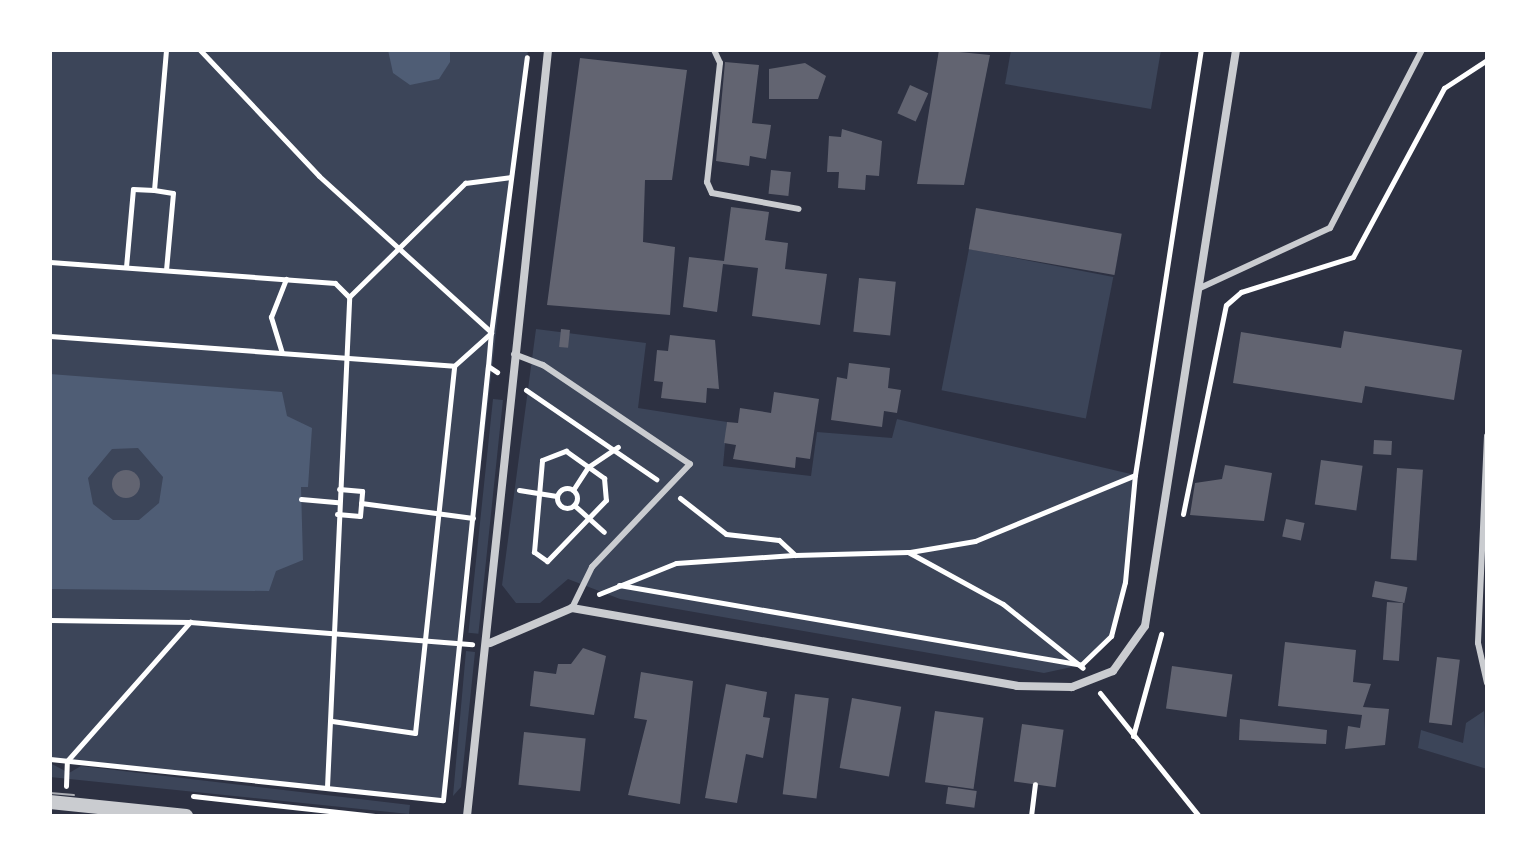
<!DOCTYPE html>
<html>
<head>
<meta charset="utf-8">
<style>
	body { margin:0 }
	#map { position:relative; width:1537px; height:866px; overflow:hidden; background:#2d3142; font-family:"Public Sans",sans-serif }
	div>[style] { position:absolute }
	.green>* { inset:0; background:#3c4559; transform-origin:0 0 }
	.water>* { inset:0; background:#4f5d75 }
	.building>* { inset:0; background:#626471; transform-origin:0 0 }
	.round { border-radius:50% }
	.path>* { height:5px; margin:-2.5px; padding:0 2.5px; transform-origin:2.5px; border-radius:2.5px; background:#fff }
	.path>.ring { margin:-2.5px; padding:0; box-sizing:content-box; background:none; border:5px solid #fff; border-radius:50% }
	.service>* { height:6px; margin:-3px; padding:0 3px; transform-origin:3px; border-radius:3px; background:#caccd0 }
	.minor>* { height:8px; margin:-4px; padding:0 4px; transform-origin:4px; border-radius:4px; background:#caccd0 }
	.tertiary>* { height:14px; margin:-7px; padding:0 7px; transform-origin:7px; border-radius:7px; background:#caccd0 }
	.tram>* { height:2px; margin:-1px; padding:0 1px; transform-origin:1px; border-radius:1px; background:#abadb3 }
	span { translate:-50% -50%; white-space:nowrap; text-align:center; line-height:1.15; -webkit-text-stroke:6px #fff; paint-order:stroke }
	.frame { position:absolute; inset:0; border:52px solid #fff; pointer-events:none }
</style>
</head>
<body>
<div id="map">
	<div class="green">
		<div style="clip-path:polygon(50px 50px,528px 50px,443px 800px,50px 759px)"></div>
		<div style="clip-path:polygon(1011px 50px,1161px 50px,1151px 109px,1005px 84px)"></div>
		<div style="left:969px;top:249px;width:147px;height:144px;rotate:11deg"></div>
		<div style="clip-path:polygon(536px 329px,646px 343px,638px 408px,727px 422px,723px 466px,811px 476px,817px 432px,892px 438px,897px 419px,1135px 475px,1125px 582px,1111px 636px,1081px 665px,1044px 673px,620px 599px,568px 579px,540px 603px,516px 603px,502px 585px)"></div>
		<div style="left:493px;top:399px;width:10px;height:235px;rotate:6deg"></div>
		<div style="clip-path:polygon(466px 651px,475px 652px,461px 787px,453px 796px)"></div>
		<div style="clip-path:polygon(1484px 711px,1487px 769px,1418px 748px,1421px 730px,1463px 743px,1466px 723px)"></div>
		<div style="clip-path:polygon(50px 763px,69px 773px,81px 766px,410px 805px,409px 814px,50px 777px)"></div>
	</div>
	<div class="water">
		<div style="clip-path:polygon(388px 50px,450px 50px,450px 62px,439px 79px,410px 85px,393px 73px)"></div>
		<div style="clip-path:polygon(evenodd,50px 374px,282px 392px,287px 416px,312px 428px,308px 487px,301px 487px,303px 560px,276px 571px,269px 591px,50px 589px,50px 374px,138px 448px,163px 477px,159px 503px,139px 520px,113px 520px,93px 504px,88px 478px,112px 449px,138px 448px)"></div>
	</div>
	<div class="building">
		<div style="clip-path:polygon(939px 50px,990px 55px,964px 185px,917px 184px)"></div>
		<div style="clip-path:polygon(580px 58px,687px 70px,672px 180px,645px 180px,643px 242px,675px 247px,670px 315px,547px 305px)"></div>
		<div style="clip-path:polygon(725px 62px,759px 65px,752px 123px,771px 125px,766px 159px,750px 156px,749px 166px,716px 161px)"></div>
		<div style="clip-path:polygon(805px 63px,826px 76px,818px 99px,769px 99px,769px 69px)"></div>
		<div style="left:910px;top:85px;width:20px;height:31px;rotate:24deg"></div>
		<div style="clip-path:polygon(842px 129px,882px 141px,879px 176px,866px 175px,865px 190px,838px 188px,839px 172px,827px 172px,829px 136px,841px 137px)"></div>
		<div style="left:771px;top:170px;width:20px;height:24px;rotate:6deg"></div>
		<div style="clip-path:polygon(731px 207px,769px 212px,765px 240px,788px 243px,785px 269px,827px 274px,820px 325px,752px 316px,758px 268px,723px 264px,717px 312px,683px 307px,689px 257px,724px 261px)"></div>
		<div style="left:976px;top:208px;width:148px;height:42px;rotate:10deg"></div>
		<div style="left:859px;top:278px;width:37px;height:54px;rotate:6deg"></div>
		<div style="left:561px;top:329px;width:9px;height:18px;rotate:6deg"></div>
		<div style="clip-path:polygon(1344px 331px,1462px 350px,1454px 400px,1365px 386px,1362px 403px,1233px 383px,1241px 332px,1341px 348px)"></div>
		<div style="clip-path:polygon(670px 335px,715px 340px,719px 389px,707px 388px,706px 403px,661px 398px,663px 382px,654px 381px,657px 350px,668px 351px)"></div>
		<div style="clip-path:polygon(849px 363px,890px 368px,888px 388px,901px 390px,897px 413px,884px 411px,882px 427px,831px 420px,837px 377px,847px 379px)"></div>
		<div style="clip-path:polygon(774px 392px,819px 399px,810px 459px,796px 457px,795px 468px,733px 459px,736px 445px,724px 443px,727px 422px,738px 423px,740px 408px,771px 413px)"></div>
		<div style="left:1374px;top:440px;width:18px;height:14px;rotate:3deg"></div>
		<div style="left:1321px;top:460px;width:42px;height:45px;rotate:8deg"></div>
		<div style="clip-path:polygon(1225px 465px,1272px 473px,1264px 521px,1190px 515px,1195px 483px,1222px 479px)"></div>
		<div style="left:1397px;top:468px;width:26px;height:91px;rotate:4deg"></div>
		<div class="round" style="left:112px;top:470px;width:28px;height:28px"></div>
		<div style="left:1286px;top:519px;width:19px;height:18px;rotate:12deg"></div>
		<div style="left:1375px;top:581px;width:33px;height:16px;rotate:11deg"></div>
		<div style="left:1387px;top:602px;width:16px;height:58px;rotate:4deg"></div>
		<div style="clip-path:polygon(1285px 642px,1356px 650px,1353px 682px,1371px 684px,1363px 707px,1389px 709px,1385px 745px,1345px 749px,1348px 726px,1360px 728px,1362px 715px,1278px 706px)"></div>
		<div style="clip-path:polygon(583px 648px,606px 656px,594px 715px,530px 706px,534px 671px,556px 674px,558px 664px,571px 664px)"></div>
		<div style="left:1437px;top:657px;width:23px;height:66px;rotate:7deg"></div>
		<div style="left:1172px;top:666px;width:61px;height:43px;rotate:8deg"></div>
		<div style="clip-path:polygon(641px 672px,693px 681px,680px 804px,628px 795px,647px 720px,634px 718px)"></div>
		<div style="clip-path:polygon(726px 684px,767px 692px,763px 717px,770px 718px,763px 758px,746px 754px,737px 803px,705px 798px)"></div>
		<div style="left:795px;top:694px;width:34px;height:101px;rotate:7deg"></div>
		<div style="left:852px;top:698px;width:50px;height:71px;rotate:10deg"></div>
		<div style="left:935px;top:711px;width:49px;height:72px;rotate:8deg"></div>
		<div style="clip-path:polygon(1240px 719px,1327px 730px,1326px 744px,1239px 740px)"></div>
		<div style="left:1022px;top:724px;width:42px;height:58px;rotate:8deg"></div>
		<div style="left:524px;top:732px;width:62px;height:53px;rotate:6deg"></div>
		<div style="left:948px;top:787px;width:29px;height:17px;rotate:8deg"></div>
	</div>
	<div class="path">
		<div style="left:200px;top:50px;width:173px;rotate:46.6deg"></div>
		<div style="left:319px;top:176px;width:232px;rotate:42.2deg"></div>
		<div style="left:491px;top:332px;width:34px;rotate:95deg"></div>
		<div style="left:488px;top:366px;width:11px;rotate:34deg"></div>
		<div style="left:154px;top:190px;width:141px;rotate:-85.1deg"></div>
		<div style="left:50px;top:262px;width:286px;rotate:4.2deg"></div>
		<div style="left:335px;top:283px;width:20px;rotate:45deg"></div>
		<div style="left:349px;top:297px;width:163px;rotate:-44.5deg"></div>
		<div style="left:465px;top:183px;width:46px;rotate:-7.4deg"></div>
		<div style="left:126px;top:267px;width:78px;rotate:-84.9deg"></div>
		<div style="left:133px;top:189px;width:21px;rotate:3deg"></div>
		<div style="left:154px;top:190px;width:19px;rotate:9deg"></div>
		<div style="left:173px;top:193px;width:77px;rotate:95.2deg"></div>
		<div style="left:491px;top:333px;width:278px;rotate:-82.6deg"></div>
		<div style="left:50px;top:336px;width:405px;rotate:4.2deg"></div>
		<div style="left:282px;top:353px;width:38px;rotate:-107deg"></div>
		<div style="left:271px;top:317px;width:41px;rotate:-68.5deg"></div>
		<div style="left:526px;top:390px;width:158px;rotate:34.4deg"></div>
		<div style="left:566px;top:451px;width:47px;rotate:35.4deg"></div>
		<div style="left:604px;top:478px;width:22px;rotate:85deg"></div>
		<div style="left:606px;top:500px;width:85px;rotate:134deg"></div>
		<div style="left:547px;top:561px;width:16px;rotate:-145deg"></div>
		<div style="left:534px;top:552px;width:92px;rotate:-85deg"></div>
		<div style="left:542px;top:460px;width:26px;rotate:-21deg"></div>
		<div class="ring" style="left:557px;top:488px;width:15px;height:15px"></div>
		<div style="left:519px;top:490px;width:38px;rotate:9deg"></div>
		<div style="left:573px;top:490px;width:27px;rotate:-57deg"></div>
		<div style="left:588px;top:467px;width:36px;rotate:-34deg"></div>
		<div style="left:680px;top:498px;width:58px;rotate:38deg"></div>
		<div style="left:726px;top:534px;width:53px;rotate:6.5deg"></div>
		<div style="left:779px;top:540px;width:22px;rotate:43deg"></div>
		<div style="left:795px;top:555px;width:113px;rotate:-1.5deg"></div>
		<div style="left:908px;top:552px;width:108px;rotate:28.7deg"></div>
		<div style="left:1003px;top:604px;width:102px;rotate:38.7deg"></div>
		<div style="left:301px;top:499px;width:37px;rotate:5deg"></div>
		<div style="left:361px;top:503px;width:113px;rotate:7.6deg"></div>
		<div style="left:574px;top:505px;width:40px;rotate:42deg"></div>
		<div style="left:337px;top:514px;width:23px;rotate:5deg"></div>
		<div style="left:360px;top:516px;width:25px;rotate:-85deg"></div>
		<div style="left:362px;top:491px;width:23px;rotate:-175deg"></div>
		<div style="left:1183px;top:514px;width:213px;rotate:-78.4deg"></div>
		<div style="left:1226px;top:305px;width:20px;rotate:-41deg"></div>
		<div style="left:1241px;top:292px;width:117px;rotate:-17.4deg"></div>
		<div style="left:1353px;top:257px;width:192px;rotate:-61.7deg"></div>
		<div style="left:1444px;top:88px;width:51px;rotate:-33.1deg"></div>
		<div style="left:910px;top:552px;width:66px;rotate:-9.6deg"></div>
		<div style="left:975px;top:541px;width:173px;rotate:-22.4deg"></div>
		<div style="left:619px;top:585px;width:469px;rotate:9.8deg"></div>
		<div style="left:1081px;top:665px;width:42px;rotate:-44deg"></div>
		<div style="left:1111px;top:636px;width:56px;rotate:-75.5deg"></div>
		<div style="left:1125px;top:582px;width:107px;rotate:-84.7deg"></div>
		<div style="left:1135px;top:475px;width:430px;rotate:-81.2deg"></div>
		<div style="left:599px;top:594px;width:83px;rotate:-21.9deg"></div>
		<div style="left:676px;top:563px;width:118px;rotate:-3.9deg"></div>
		<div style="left:50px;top:620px;width:140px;rotate:0.8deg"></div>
		<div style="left:190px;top:622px;width:283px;rotate:4.5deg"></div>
		<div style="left:1100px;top:693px;width:158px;rotate:51.2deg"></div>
		<div style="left:332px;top:721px;width:84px;rotate:8.2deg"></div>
		<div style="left:415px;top:733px;width:369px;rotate:-83.9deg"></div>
		<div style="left:454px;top:366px;width:50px;rotate:-41.7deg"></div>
		<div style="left:1133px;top:736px;width:106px;rotate:-74.6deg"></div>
		<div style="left:50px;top:759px;width:395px;rotate:6deg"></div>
		<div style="left:443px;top:800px;width:435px;rotate:-84.1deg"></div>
		<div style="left:66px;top:786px;width:25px;rotate:-88deg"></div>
		<div style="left:67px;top:761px;width:186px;rotate:-48.5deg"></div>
		<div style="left:327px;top:787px;width:490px;rotate:-87.4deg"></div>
		<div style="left:193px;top:796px;width:183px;rotate:6.3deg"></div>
		<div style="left:1031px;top:816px;width:32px;rotate:-83deg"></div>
	</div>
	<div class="service">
		<div style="left:714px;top:50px;width:14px;rotate:65deg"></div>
		<div style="left:720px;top:63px;width:120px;rotate:96.2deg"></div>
		<div style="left:707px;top:182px;width:12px;rotate:66deg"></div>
		<div style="left:712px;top:193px;width:88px;rotate:10.4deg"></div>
		<div style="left:1200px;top:288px;width:143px;rotate:-24.8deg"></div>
		<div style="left:1330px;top:228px;width:200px;rotate:-62.7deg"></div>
		<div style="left:514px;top:354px;width:31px;rotate:21deg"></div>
		<div style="left:543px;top:365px;width:177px;rotate:34deg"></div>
		<div style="left:690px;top:464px;width:142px;rotate:133.6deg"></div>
		<div style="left:592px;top:567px;width:46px;rotate:116deg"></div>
		<div style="left:1487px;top:436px;width:207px;rotate:92.5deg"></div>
		<div style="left:1478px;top:643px;width:41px;rotate:77.3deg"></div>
	</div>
	<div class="minor">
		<div style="left:490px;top:643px;width:89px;rotate:-23.1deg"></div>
		<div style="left:572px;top:608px;width:452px;rotate:9.9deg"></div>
		<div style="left:1017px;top:686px;width:55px;rotate:1deg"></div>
		<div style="left:1072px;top:687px;width:44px;rotate:-21.3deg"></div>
		<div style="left:1113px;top:671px;width:55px;rotate:-54.6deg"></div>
		<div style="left:1145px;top:626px;width:583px;rotate:-81.02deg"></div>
		<div style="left:467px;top:816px;width:770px;rotate:-83.96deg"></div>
	</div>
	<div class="tertiary">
		<div style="left:50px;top:802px;width:137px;rotate:5.9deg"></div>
	</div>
	<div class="tram">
		<div style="left:50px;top:793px;width:24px;rotate:5deg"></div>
	</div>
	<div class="frame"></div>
</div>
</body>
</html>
